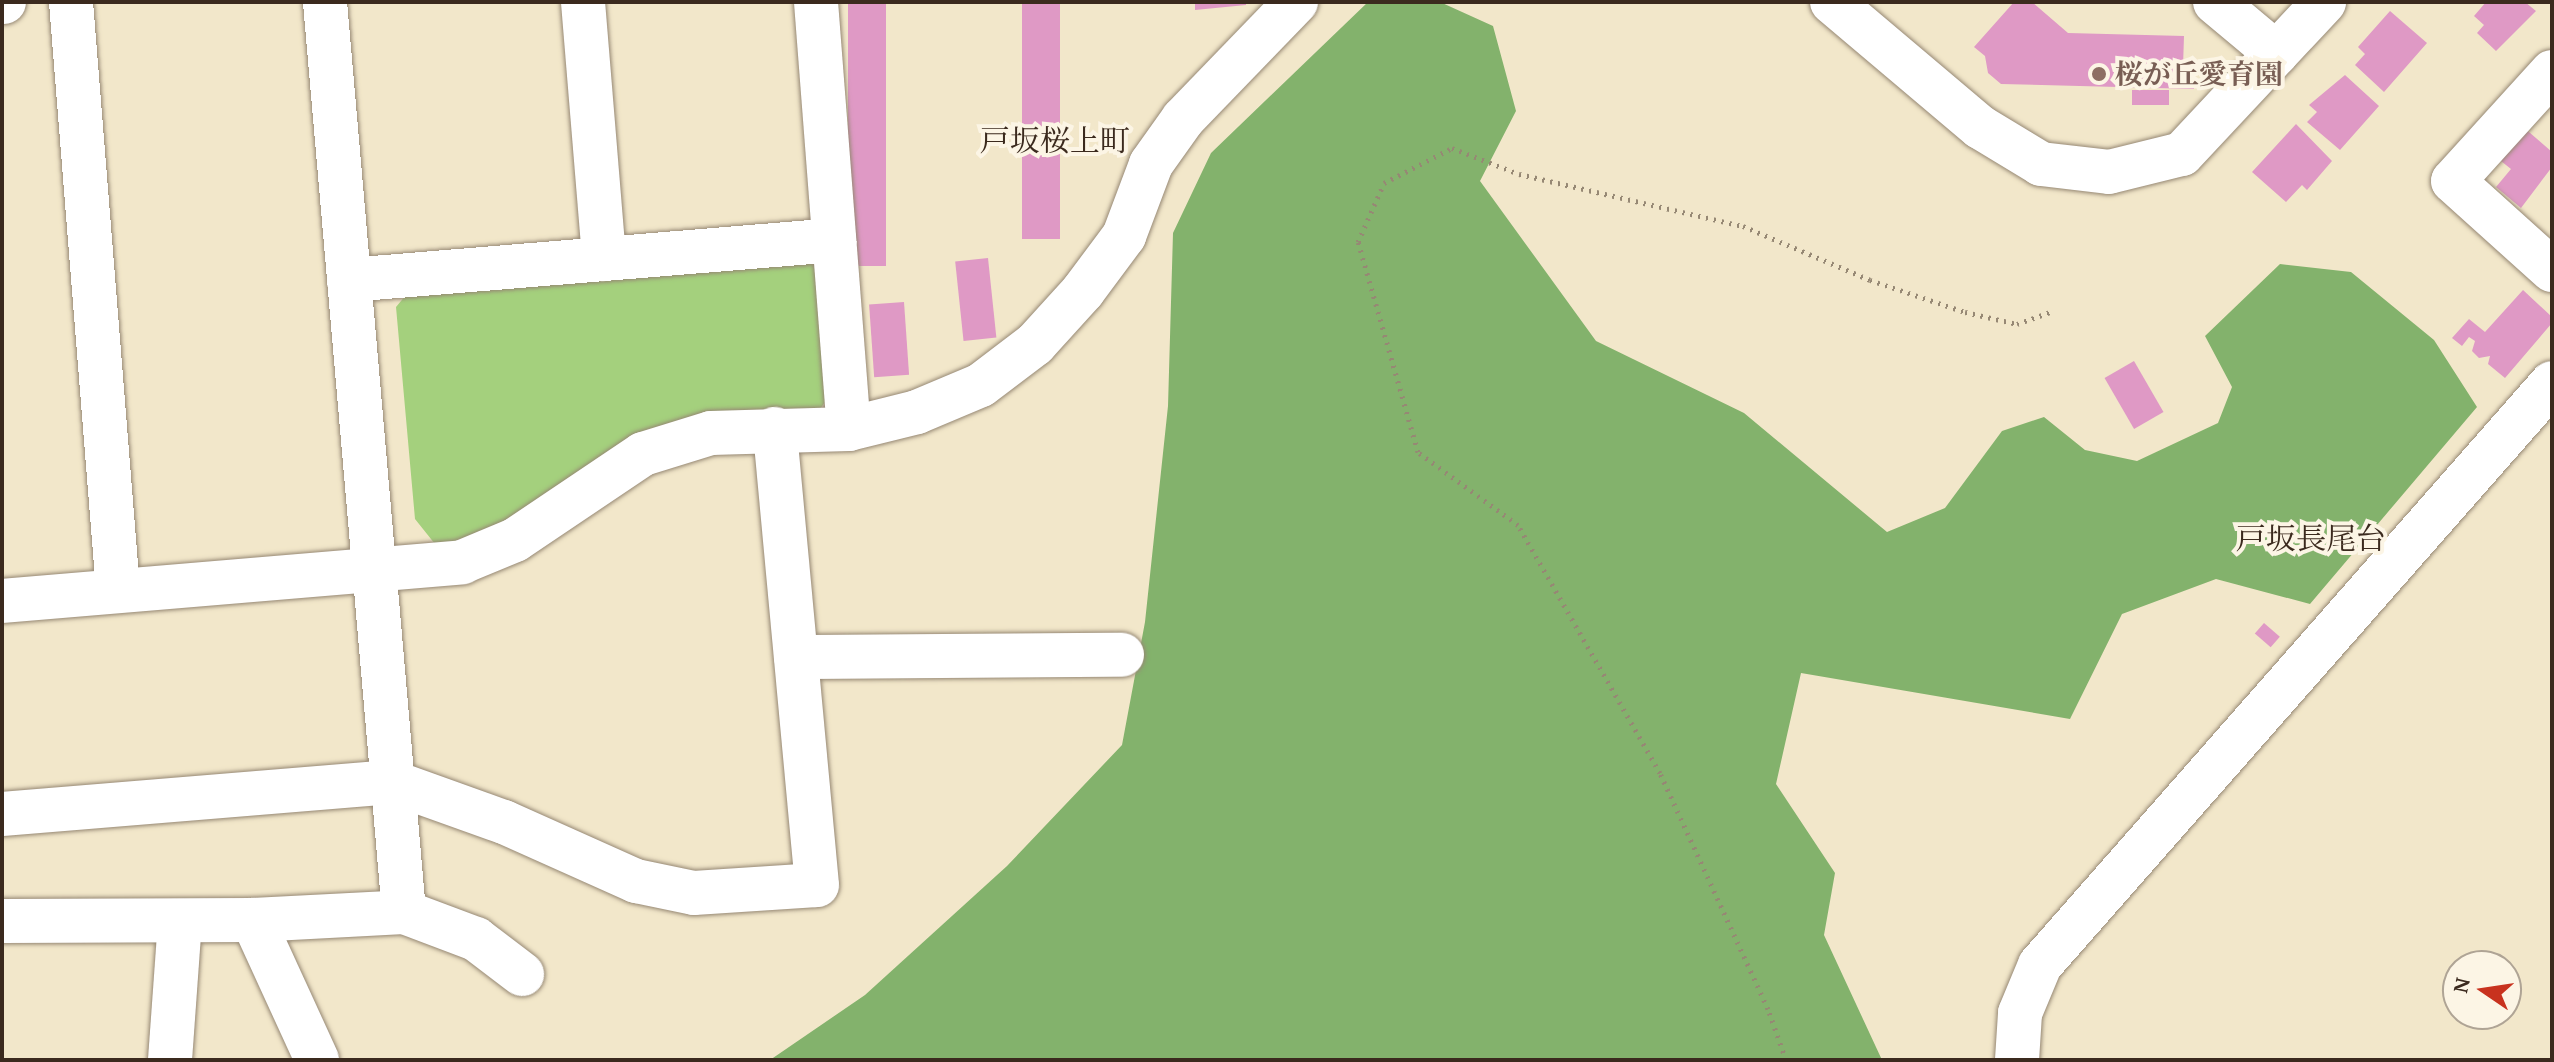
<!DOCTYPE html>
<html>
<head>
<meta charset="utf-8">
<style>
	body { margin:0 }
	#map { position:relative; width:2554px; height:1062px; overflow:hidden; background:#f2e7ca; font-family:"Gentium Book Plus","Noto Serif JP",serif }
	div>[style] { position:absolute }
	.green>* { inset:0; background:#a4d07d }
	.forest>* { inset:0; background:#83b26c }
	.building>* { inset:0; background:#df99c5; transform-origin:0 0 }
	.path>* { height:5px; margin-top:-2.5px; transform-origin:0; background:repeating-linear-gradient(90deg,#968874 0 2px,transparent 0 8px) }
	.roads { filter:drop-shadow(0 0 2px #968874) drop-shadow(0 0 2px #968874) }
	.minor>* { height:44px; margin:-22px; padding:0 22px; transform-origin:22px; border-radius:22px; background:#fff }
	.dots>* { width:22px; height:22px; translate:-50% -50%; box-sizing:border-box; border:4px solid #fcf5e5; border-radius:50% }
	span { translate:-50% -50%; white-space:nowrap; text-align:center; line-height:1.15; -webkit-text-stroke:8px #fcf5e5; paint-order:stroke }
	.education-label { font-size:28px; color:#785e54; font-weight:700 }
	.left { translate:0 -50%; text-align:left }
	.neighbourhood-label { font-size:30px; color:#3b2a1e }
	.frame { position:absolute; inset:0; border:4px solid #3b2a1e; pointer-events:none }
	.north { position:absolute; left:2442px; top:950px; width:80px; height:80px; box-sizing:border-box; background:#fcf5e5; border:2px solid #afa495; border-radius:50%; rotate:283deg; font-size:22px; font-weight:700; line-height:32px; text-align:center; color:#3b2a1e }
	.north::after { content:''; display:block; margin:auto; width:28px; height:36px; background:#c8321e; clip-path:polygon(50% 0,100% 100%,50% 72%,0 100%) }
</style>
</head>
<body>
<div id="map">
	<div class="green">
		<div style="clip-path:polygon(806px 256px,825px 270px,834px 390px,820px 409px,647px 430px,476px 540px,439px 549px,415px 519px,396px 307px,411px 289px)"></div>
	</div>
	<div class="forest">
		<div style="clip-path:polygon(1368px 2px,1440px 2px,1493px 26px,1516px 111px,1480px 181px,1596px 341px,1744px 413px,1887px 532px,1945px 508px,2002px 431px,2044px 417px,2085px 450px,2137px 461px,2218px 423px,2232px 387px,2205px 336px,2280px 264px,2351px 272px,2434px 340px,2477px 407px,2310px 604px,2216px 579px,2122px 614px,2070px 719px,1801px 673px,1776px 784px,1835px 873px,1824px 935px,1882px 1060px,770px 1060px,865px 995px,1007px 866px,1122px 745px,1145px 622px,1168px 406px,1173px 233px,1211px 153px)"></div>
	</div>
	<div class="building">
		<div style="left:848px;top:2px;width:38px;height:264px"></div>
		<div style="left:1022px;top:2px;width:38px;height:237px"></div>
		<div style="clip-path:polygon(1195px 2px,1246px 2px,1246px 5px,1195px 10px)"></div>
		<div style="clip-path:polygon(2014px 2px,2032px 2px,2068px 33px,2184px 36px,2183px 67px,2194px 68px,2194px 89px,2001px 84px,1988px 73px,1985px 56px,1974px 47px)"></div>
		<div style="clip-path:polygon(2486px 2px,2525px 2px,2536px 11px,2496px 51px,2477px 33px,2484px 25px,2474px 16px)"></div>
		<div style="clip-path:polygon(2390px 11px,2427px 43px,2384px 92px,2355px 65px,2365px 54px,2358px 47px)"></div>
		<div style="clip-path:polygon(2345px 75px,2379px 106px,2340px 150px,2307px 122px,2317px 112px,2309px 105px)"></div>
		<div style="left:2132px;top:90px;width:37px;height:15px"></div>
		<div style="clip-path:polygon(2296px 124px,2332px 161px,2307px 190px,2302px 185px,2286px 202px,2252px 172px)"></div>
		<div style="clip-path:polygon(2522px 126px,2552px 152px,2552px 167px,2521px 208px,2496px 187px,2511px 169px,2496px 157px)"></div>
		<div style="left:988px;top:258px;width:80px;height:33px;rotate:84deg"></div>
		<div style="clip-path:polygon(2523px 290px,2552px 317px,2552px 323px,2505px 378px,2488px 364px,2490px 356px,2479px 358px,2472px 351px,2475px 341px,2469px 337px,2462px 346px,2452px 338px,2469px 319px,2485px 332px)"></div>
		<div style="left:904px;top:302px;width:73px;height:35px;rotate:86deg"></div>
		<div style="left:2134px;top:361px;width:59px;height:34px;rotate:60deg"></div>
		<div style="left:2264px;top:623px;width:21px;height:14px;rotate:41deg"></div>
	</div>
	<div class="path">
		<div style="left:1786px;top:1060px;width:54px;rotate:-109.4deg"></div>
		<div style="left:1768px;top:1009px;width:260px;rotate:-114.6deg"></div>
		<div style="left:1660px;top:773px;width:286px;rotate:-119.8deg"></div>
		<div style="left:1518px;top:525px;width:124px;rotate:-143.9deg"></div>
		<div style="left:1418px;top:452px;width:218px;rotate:-105.9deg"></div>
		<div style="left:1358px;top:242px;width:64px;rotate:-66.2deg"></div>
		<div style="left:1384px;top:183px;width:76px;rotate:-27.2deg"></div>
		<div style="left:1452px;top:148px;width:72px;rotate:21.2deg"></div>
		<div style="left:1519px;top:174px;width:230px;rotate:13.1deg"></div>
		<div style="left:1743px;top:226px;width:138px;rotate:23deg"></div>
		<div style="left:1870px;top:280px;width:100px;rotate:18.6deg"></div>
		<div style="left:1965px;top:312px;width:53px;rotate:13deg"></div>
		<div style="left:2017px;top:324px;width:35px;rotate:-20deg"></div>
	</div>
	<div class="roads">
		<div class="minor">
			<div style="left:2px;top:2px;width:2px"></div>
			<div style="left:71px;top:2px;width:590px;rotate:85.43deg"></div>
			<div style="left:325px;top:2px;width:913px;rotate:85.04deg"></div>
			<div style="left:583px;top:2px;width:258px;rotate:85.3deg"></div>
			<div style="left:816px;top:2px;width:428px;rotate:85.6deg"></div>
			<div style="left:1832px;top:2px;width:194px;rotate:40.2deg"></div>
			<div style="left:1980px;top:127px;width:71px;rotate:31.2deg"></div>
			<div style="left:2041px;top:164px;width:68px;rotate:6.7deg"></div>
			<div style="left:2109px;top:172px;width:75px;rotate:-13.9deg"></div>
			<div style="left:2182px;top:154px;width:208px;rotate:-46.9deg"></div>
			<div style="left:2215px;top:2px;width:80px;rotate:39.9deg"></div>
			<div style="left:2552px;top:72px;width:147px;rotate:132.2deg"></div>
			<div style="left:2453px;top:181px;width:133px;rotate:42deg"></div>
			<div style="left:349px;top:280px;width:487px;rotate:-4.7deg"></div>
			<div style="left:2px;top:601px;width:462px;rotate:-4.8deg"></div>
			<div style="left:462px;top:562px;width:57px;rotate:-22.5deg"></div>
			<div style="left:515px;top:540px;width:154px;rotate:-33.9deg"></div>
			<div style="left:643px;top:454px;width:71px;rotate:-17.2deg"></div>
			<div style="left:711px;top:433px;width:138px;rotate:-1.7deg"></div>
			<div style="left:849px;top:429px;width:70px;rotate:-14deg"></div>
			<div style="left:917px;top:412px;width:69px;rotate:-22.9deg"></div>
			<div style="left:981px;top:385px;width:68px;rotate:-37.2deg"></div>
			<div style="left:1035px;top:344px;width:72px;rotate:-47.8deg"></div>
			<div style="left:1083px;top:291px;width:69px;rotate:-53.3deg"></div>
			<div style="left:1124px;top:236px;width:77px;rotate:-69.4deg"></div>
			<div style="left:1151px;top:164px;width:55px;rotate:-54.6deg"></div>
			<div style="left:1183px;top:119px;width:163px;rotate:-46deg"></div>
			<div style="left:796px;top:657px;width:326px;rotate:-0.4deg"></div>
			<div style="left:2px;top:814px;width:391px;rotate:-4.7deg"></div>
			<div style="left:392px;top:782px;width:119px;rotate:19.7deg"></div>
			<div style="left:504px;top:822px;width:145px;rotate:24.1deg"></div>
			<div style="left:636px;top:881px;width:59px;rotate:11.7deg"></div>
			<div style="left:694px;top:893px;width:123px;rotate:-3.7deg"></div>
			<div style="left:817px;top:885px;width:458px;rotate:-95.3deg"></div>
			<div style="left:253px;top:920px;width:154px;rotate:65.4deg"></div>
			<div style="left:2px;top:921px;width:251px;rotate:-0.2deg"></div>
			<div style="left:253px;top:920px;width:151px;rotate:-3deg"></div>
			<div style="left:404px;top:912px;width:77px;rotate:20.6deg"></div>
			<div style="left:476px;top:939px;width:58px;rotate:37.3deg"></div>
			<div style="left:170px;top:1060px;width:139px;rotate:-85.9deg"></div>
			<div style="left:2017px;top:1060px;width:47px;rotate:-86.3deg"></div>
			<div style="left:2020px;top:1013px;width:52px;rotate:-67.4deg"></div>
			<div style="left:2040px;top:965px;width:775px;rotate:-48.66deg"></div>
		</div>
	</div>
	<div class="dots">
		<div style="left:2099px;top:74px;background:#8d6e63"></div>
	</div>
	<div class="education-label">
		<span class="left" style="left:2115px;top:74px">桜が丘愛育園</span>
	</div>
	<div class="neighbourhood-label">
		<span style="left:1055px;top:140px">戸坂桜上町</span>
		<span style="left:2311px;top:538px">戸坂長尾台</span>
	</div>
	<div class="frame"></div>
	<div class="north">N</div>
</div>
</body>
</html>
